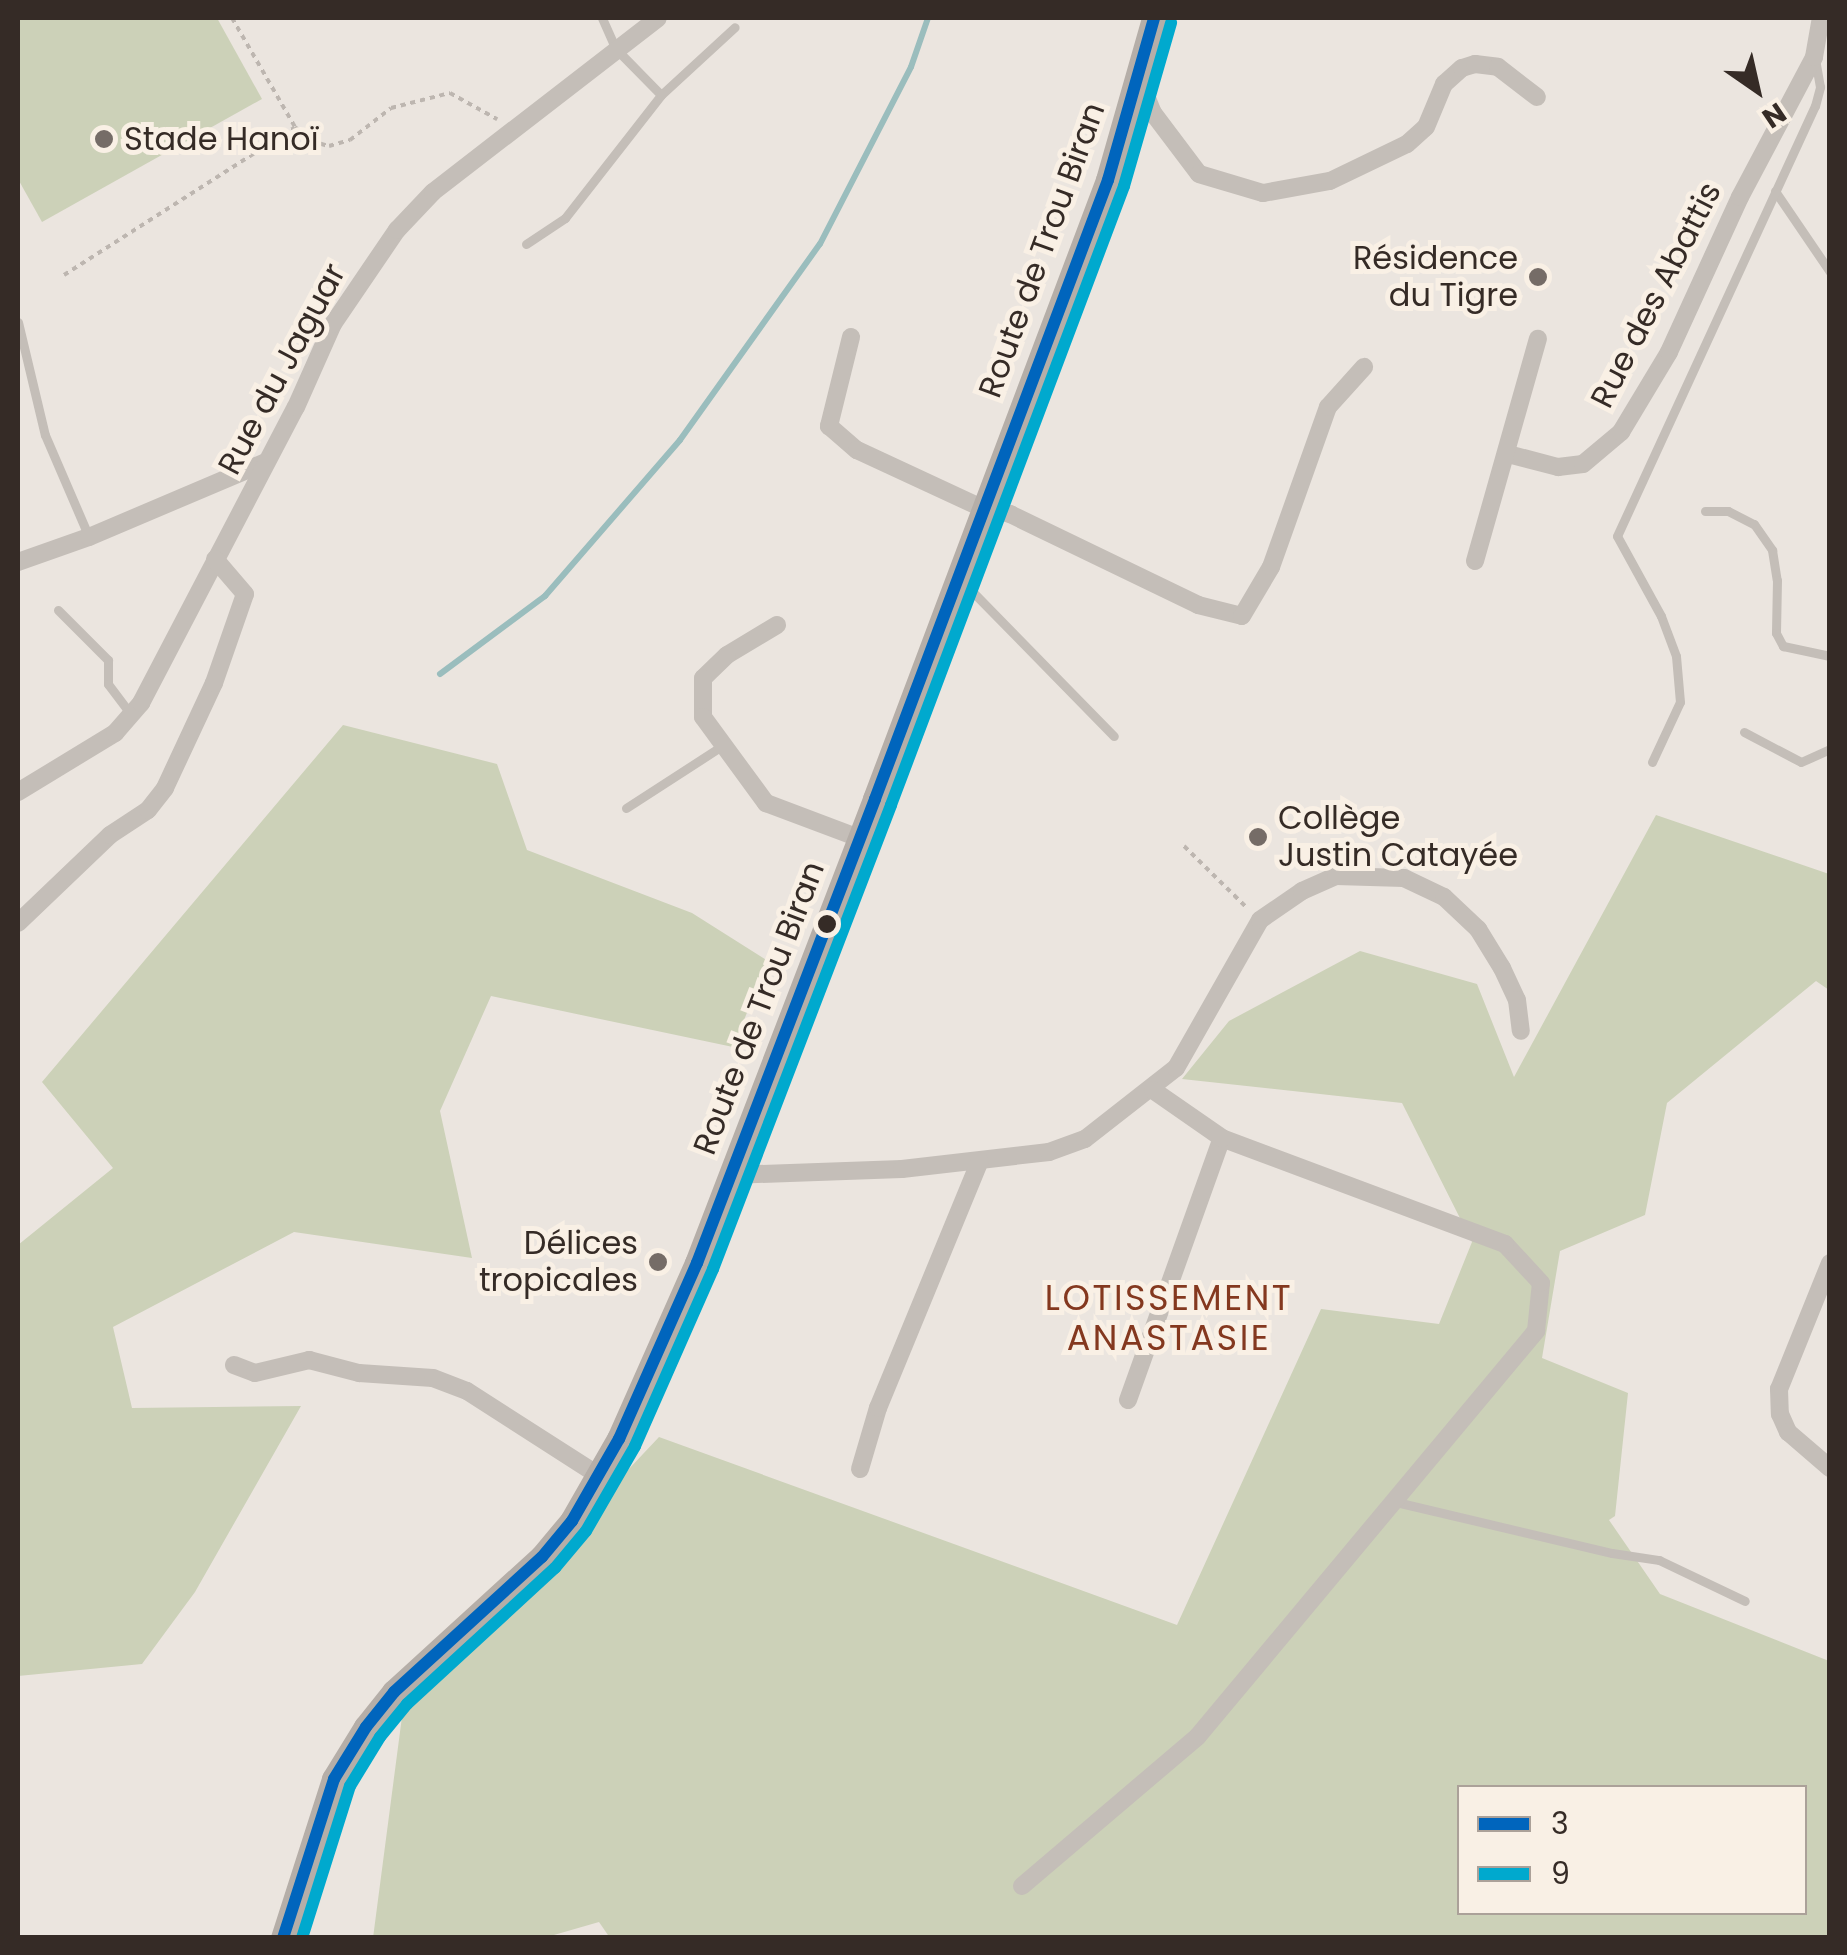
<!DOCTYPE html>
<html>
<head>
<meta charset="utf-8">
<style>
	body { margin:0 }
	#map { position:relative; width:1847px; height:1955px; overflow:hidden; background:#ebe5df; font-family:Poppins,sans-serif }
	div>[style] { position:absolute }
	.green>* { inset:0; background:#ccd1b8 }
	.stream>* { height:6px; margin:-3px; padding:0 3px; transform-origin:3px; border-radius:3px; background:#9abdbd }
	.path>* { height:4px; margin-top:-2px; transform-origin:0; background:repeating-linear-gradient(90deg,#bdb6b0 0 5px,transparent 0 10px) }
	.lane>* { height:9px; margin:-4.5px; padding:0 4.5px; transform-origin:4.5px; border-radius:4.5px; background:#c4beb8 }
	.street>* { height:18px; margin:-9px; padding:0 9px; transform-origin:9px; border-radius:9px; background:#c4beb8 }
	.secondary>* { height:25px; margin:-12.5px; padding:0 12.5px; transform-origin:12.5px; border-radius:12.5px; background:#b5aea8 }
	.bus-1>* { height:12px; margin:-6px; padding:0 6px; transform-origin:6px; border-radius:6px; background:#0065bd }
	.bus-2>* { height:12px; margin:-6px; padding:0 6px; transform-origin:6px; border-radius:6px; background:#00a9ce }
	.dots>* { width:28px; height:28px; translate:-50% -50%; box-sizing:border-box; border:5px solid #f9f0e5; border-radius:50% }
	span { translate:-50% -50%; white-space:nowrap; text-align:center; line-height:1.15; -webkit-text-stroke:10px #f9f0e5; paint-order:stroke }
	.poi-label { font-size:32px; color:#352b26 }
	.left { translate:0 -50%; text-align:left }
	.right { translate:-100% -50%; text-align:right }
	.street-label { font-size:32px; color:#352b26 }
	.neighbourhood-label { font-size:35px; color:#84381f; letter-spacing:2.5px }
	.frame { position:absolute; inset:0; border:20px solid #352b26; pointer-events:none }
	.legend { position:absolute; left:1457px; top:1785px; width:350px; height:130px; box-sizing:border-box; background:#f9f0e5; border:2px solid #aba199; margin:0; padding:12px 18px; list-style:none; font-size:30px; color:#352b26 }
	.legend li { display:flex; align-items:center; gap:20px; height:50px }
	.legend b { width:50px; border:2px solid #aba199 }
	.north { position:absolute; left:1707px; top:40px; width:100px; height:100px; -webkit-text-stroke:8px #f9f0e5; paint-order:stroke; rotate:146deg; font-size:28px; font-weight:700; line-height:40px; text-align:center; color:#352b26 }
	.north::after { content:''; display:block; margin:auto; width:35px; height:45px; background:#352b26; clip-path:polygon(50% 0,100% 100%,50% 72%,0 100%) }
</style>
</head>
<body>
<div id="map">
	<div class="green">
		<div style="clip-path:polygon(18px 18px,217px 18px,262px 99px,42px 222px,18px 179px)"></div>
		<div style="clip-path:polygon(343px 725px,497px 764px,527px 850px,692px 913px,768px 961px,733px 1047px,491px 996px,440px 1111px,472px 1258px,294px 1232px,113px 1327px,132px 1408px,301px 1406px,195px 1592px,142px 1664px,18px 1676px,18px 1245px,113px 1168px,42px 1082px)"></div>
		<div style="clip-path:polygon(evenodd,1656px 815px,1829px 874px,1829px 990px,1816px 981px,1667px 1103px,1645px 1215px,1560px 1251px,1542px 1358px,1628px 1393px,1615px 1516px,1609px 1520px,1660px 1594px,1829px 1661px,1829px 1937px,610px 1938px,599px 1922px,547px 1937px,373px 1938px,403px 1709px,659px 1437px,1177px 1625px,1321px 1309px,1439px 1324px,1472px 1242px,1402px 1103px,1182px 1079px,1229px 1021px,1360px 951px,1477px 984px,1514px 1077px,1656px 815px,1460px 1788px,1804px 1788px,1804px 1912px,1460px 1912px,1460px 1788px)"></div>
	</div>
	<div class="stream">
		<div style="left:440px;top:674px;width:131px;rotate:-36.6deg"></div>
		<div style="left:545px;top:596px;width:206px;rotate:-49.1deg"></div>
		<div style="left:680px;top:440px;width:241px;rotate:-54.5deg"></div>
		<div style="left:820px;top:244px;width:199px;rotate:-62.8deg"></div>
		<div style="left:911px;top:67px;width:52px;rotate:-70.9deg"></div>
	</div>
	<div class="path">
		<div style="left:232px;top:18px;width:126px;rotate:60deg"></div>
		<div style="left:295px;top:127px;width:21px;rotate:41deg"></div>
		<div style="left:311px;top:141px;width:19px;rotate:16deg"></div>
		<div style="left:329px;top:146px;width:22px;rotate:-16deg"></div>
		<div style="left:350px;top:140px;width:52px;rotate:-38deg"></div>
		<div style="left:391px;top:108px;width:61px;rotate:-14.3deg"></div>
		<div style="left:450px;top:93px;width:54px;rotate:29deg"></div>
		<div style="left:64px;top:275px;width:274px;rotate:-32.6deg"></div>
		<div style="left:1184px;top:846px;width:86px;rotate:44.5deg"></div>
	</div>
	<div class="lane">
		<div style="left:602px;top:18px;width:34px;rotate:66deg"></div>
		<div style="left:616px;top:49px;width:64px;rotate:45.6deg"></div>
		<div style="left:1775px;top:191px;width:98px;rotate:55.8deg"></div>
		<div style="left:526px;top:244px;width:47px;rotate:-33.7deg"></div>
		<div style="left:565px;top:218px;width:156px;rotate:-52deg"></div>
		<div style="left:661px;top:95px;width:100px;rotate:-42.6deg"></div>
		<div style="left:18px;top:322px;width:116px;rotate:76.6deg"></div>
		<div style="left:45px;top:435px;width:111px;rotate:66.7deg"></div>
		<div style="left:1705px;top:511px;width:23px"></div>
		<div style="left:1728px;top:511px;width:29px;rotate:27deg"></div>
		<div style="left:1754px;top:524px;width:32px;rotate:55deg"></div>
		<div style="left:1772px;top:550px;width:30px;rotate:81deg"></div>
		<div style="left:1777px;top:580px;width:53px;rotate:91.1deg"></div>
		<div style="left:1776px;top:633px;width:15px;rotate:62deg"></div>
		<div style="left:1783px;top:646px;width:48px;rotate:12deg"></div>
		<div style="left:962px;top:581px;width:217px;rotate:45.6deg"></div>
		<div style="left:58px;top:610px;width:71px;rotate:45deg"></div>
		<div style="left:108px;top:660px;width:24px;rotate:90deg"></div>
		<div style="left:108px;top:684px;width:38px;rotate:53deg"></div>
		<div style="left:1744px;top:732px;width:64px;rotate:27.8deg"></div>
		<div style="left:1801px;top:762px;width:32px;rotate:-24deg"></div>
		<div style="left:1652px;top:762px;width:66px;rotate:-65deg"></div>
		<div style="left:1680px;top:702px;width:46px;rotate:-95deg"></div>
		<div style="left:1676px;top:656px;width:43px;rotate:-110.6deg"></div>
		<div style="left:1661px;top:616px;width:91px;rotate:-118.8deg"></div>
		<div style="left:1617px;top:536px;width:473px;rotate:-65.3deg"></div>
		<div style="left:1815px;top:106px;width:20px;rotate:-75deg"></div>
		<div style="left:1820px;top:87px;width:28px;rotate:-100deg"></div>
		<div style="left:626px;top:808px;width:114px;rotate:-32.9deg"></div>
		<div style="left:1396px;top:1502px;width:222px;rotate:13.3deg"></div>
		<div style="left:1612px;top:1553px;width:48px;rotate:8.5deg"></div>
		<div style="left:1659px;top:1560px;width:95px;rotate:25.5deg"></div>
	</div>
	<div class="street">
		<div style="left:1138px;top:76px;width:40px;rotate:68deg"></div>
		<div style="left:1153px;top:113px;width:76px;rotate:53deg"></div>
		<div style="left:1199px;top:174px;width:67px;rotate:16.5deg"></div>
		<div style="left:1263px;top:193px;width:68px;rotate:-10.2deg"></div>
		<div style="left:1330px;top:181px;width:85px;rotate:-25.7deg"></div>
		<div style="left:1407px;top:144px;width:25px;rotate:-42deg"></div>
		<div style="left:1426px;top:127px;width:47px;rotate:-67.3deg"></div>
		<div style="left:1444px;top:84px;width:24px;rotate:-42deg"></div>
		<div style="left:1462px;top:68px;width:14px;rotate:-17deg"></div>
		<div style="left:1475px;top:64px;width:23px;rotate:7deg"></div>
		<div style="left:1498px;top:67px;width:49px;rotate:37.6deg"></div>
		<div style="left:851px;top:337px;width:92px;rotate:103.9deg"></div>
		<div style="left:829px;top:426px;width:37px;rotate:41deg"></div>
		<div style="left:857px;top:450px;width:138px;rotate:24.9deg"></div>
		<div style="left:982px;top:508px;width:29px;rotate:12deg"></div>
		<div style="left:1010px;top:514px;width:209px;rotate:25.8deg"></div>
		<div style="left:1198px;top:605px;width:45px;rotate:14deg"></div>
		<div style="left:1242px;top:616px;width:57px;rotate:-59.4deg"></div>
		<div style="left:1271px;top:567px;width:170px;rotate:-70.4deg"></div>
		<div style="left:1328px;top:407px;width:54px;rotate:-48deg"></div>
		<div style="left:1508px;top:454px;width:52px;rotate:14.6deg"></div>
		<div style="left:1558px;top:467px;width:25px;rotate:-7deg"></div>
		<div style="left:1583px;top:464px;width:50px;rotate:-40.1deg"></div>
		<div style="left:1621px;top:432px;width:93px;rotate:-59deg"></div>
		<div style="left:1669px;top:352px;width:170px;rotate:-65.4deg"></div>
		<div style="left:1740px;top:197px;width:158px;rotate:-62.1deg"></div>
		<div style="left:1814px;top:57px;width:40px;rotate:-80deg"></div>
		<div style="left:1475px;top:561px;width:231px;rotate:-74.2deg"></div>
		<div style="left:18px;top:562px;width:75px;rotate:-19.4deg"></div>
		<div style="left:89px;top:537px;width:192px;rotate:-23deg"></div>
		<div style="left:777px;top:625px;width:58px;rotate:149deg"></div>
		<div style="left:727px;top:655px;width:33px;rotate:136deg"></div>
		<div style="left:703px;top:678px;width:39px;rotate:90deg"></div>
		<div style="left:703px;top:717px;width:107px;rotate:53.8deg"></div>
		<div style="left:766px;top:803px;width:99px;rotate:20.6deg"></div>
		<div style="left:18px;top:792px;width:114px;rotate:-31.3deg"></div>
		<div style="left:115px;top:733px;width:40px;rotate:-49deg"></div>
		<div style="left:141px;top:703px;width:334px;rotate:-62.4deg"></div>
		<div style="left:296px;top:407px;width:91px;rotate:-66deg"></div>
		<div style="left:333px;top:324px;width:114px;rotate:-55.8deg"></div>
		<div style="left:397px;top:230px;width:52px;rotate:-46.5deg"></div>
		<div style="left:433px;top:192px;width:284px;rotate:-37.7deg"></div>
		<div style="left:18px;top:923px;width:127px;rotate:-43.7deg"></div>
		<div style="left:110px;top:835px;width:45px;rotate:-33.3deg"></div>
		<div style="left:148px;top:810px;width:28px;rotate:-52deg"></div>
		<div style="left:165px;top:788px;width:116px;rotate:-65deg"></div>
		<div style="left:214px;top:683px;width:94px;rotate:-70.8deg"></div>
		<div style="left:245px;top:594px;width:46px;rotate:-130.6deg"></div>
		<div style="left:730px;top:1175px;width:172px;rotate:-2deg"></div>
		<div style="left:902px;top:1169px;width:148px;rotate:-6.6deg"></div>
		<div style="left:1049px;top:1152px;width:38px;rotate:-20deg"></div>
		<div style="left:1085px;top:1139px;width:115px;rotate:-38deg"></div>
		<div style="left:1176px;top:1068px;width:170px;rotate:-60.4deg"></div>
		<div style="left:1260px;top:920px;width:51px;rotate:-34.6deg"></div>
		<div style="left:1302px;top:891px;width:37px;rotate:-24deg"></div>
		<div style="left:1336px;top:876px;width:68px;rotate:1.7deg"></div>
		<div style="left:1404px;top:878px;width:44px;rotate:25.4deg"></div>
		<div style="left:1444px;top:897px;width:47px;rotate:43.3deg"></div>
		<div style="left:1478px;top:929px;width:46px;rotate:58.4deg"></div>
		<div style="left:1502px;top:968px;width:35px;rotate:65deg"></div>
		<div style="left:1517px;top:1000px;width:31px;rotate:83deg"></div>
		<div style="left:1830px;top:1263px;width:136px;rotate:112deg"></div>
		<div style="left:1779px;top:1389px;width:25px;rotate:88deg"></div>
		<div style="left:1780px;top:1414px;width:20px;rotate:66deg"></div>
		<div style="left:1788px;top:1432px;width:55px;rotate:40.6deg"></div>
		<div style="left:234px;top:1365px;width:22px;rotate:21deg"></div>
		<div style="left:255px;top:1373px;width:56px;rotate:-13.5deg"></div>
		<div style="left:309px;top:1360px;width:52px;rotate:14.6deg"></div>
		<div style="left:359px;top:1373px;width:74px;rotate:3.9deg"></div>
		<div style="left:433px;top:1378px;width:36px;rotate:21deg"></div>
		<div style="left:467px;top:1391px;width:159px;rotate:32.7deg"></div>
		<div style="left:1128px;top:1400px;width:278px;rotate:-70.3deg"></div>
		<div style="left:860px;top:1469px;width:64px;rotate:-73.6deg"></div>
		<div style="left:878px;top:1408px;width:267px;rotate:-67.6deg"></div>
		<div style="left:1022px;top:1886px;width:231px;rotate:-40.4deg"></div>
		<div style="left:1198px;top:1736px;width:528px;rotate:-50.15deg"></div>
		<div style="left:1536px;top:1331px;width:48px;rotate:-84.1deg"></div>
		<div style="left:1541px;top:1283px;width:53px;rotate:-132.7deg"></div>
		<div style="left:1505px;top:1244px;width:302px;rotate:-159.5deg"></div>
		<div style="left:1222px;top:1138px;width:84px;rotate:-145.2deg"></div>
	</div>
	<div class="secondary">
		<div style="left:283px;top:1938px;width:167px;rotate:-72.2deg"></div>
		<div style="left:334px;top:1779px;width:61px;rotate:-58.4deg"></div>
		<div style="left:366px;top:1727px;width:45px;rotate:-51.3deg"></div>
		<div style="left:394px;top:1692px;width:200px;rotate:-42.4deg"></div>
		<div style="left:542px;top:1557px;width:47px;rotate:-50.2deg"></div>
		<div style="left:572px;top:1521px;width:95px;rotate:-60.2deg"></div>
		<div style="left:619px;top:1439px;width:193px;rotate:-66.1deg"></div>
		<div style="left:697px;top:1263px;width:497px;rotate:-69deg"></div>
		<div style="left:875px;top:799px;width:661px;rotate:-69.37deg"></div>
		<div style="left:1108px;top:180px;width:168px;rotate:-74.1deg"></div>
	</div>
	<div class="bus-1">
		<div style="left:283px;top:1938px;width:167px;rotate:-72.2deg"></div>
		<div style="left:334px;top:1779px;width:61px;rotate:-58.4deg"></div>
		<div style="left:366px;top:1727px;width:45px;rotate:-51.3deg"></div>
		<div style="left:394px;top:1692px;width:200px;rotate:-42.4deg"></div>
		<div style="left:542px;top:1557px;width:47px;rotate:-50.2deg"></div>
		<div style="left:572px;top:1521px;width:95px;rotate:-60.2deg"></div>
		<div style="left:619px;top:1439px;width:193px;rotate:-66.1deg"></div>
		<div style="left:697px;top:1263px;width:497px;rotate:-69deg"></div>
		<div style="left:875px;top:799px;width:661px;rotate:-69.37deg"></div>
		<div style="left:1108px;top:180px;width:168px;rotate:-74.1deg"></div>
	</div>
	<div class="bus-2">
		<div style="left:302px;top:1938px;width:159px;rotate:-72.5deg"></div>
		<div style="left:350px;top:1786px;width:57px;rotate:-58.5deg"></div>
		<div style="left:380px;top:1737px;width:43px;rotate:-50.7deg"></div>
		<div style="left:407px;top:1704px;width:201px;rotate:-42.6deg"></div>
		<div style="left:555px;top:1568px;width:48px;rotate:-50deg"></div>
		<div style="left:586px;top:1531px;width:98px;rotate:-60deg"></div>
		<div style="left:635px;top:1446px;width:193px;rotate:-66.2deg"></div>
		<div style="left:713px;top:1269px;width:497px;rotate:-69deg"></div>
		<div style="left:891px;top:805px;width:661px;rotate:-69.37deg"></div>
		<div style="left:1124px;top:186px;width:170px;rotate:-73.9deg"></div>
	</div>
	<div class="dots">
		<div style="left:104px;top:139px;background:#756c67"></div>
		<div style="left:1538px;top:277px;background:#756c67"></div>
		<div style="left:1258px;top:837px;background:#756c67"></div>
		<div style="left:827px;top:924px;background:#352b26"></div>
		<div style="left:658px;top:1262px;background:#756c67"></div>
	</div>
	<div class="poi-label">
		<span class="left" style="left:124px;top:139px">Stade Hanoï</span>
		<span class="right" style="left:1518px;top:277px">Résidence<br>du Tigre</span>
		<span class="left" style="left:1278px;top:837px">Collège<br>Justin Catayée</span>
		<span class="right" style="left:638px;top:1262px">Délices<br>tropicales</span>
	</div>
	<div class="street-label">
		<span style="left:1042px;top:250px;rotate:-70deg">Route de Trou Biran</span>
		<span style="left:1656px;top:295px;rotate:-63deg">Rue des Abattis</span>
		<span style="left:282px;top:369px;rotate:-62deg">Rue du Jaguar</span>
		<span style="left:759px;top:1008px;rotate:-69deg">Route de Trou Biran</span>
	</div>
	<div class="neighbourhood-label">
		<span style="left:1169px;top:1318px">LOTISSEMENT<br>ANASTASIE</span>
	</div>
	<div class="frame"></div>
	<ul class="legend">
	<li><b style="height:12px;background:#0065bd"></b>3</li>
	<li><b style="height:12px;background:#00a9ce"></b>9</li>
	</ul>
	<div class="north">N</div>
</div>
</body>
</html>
